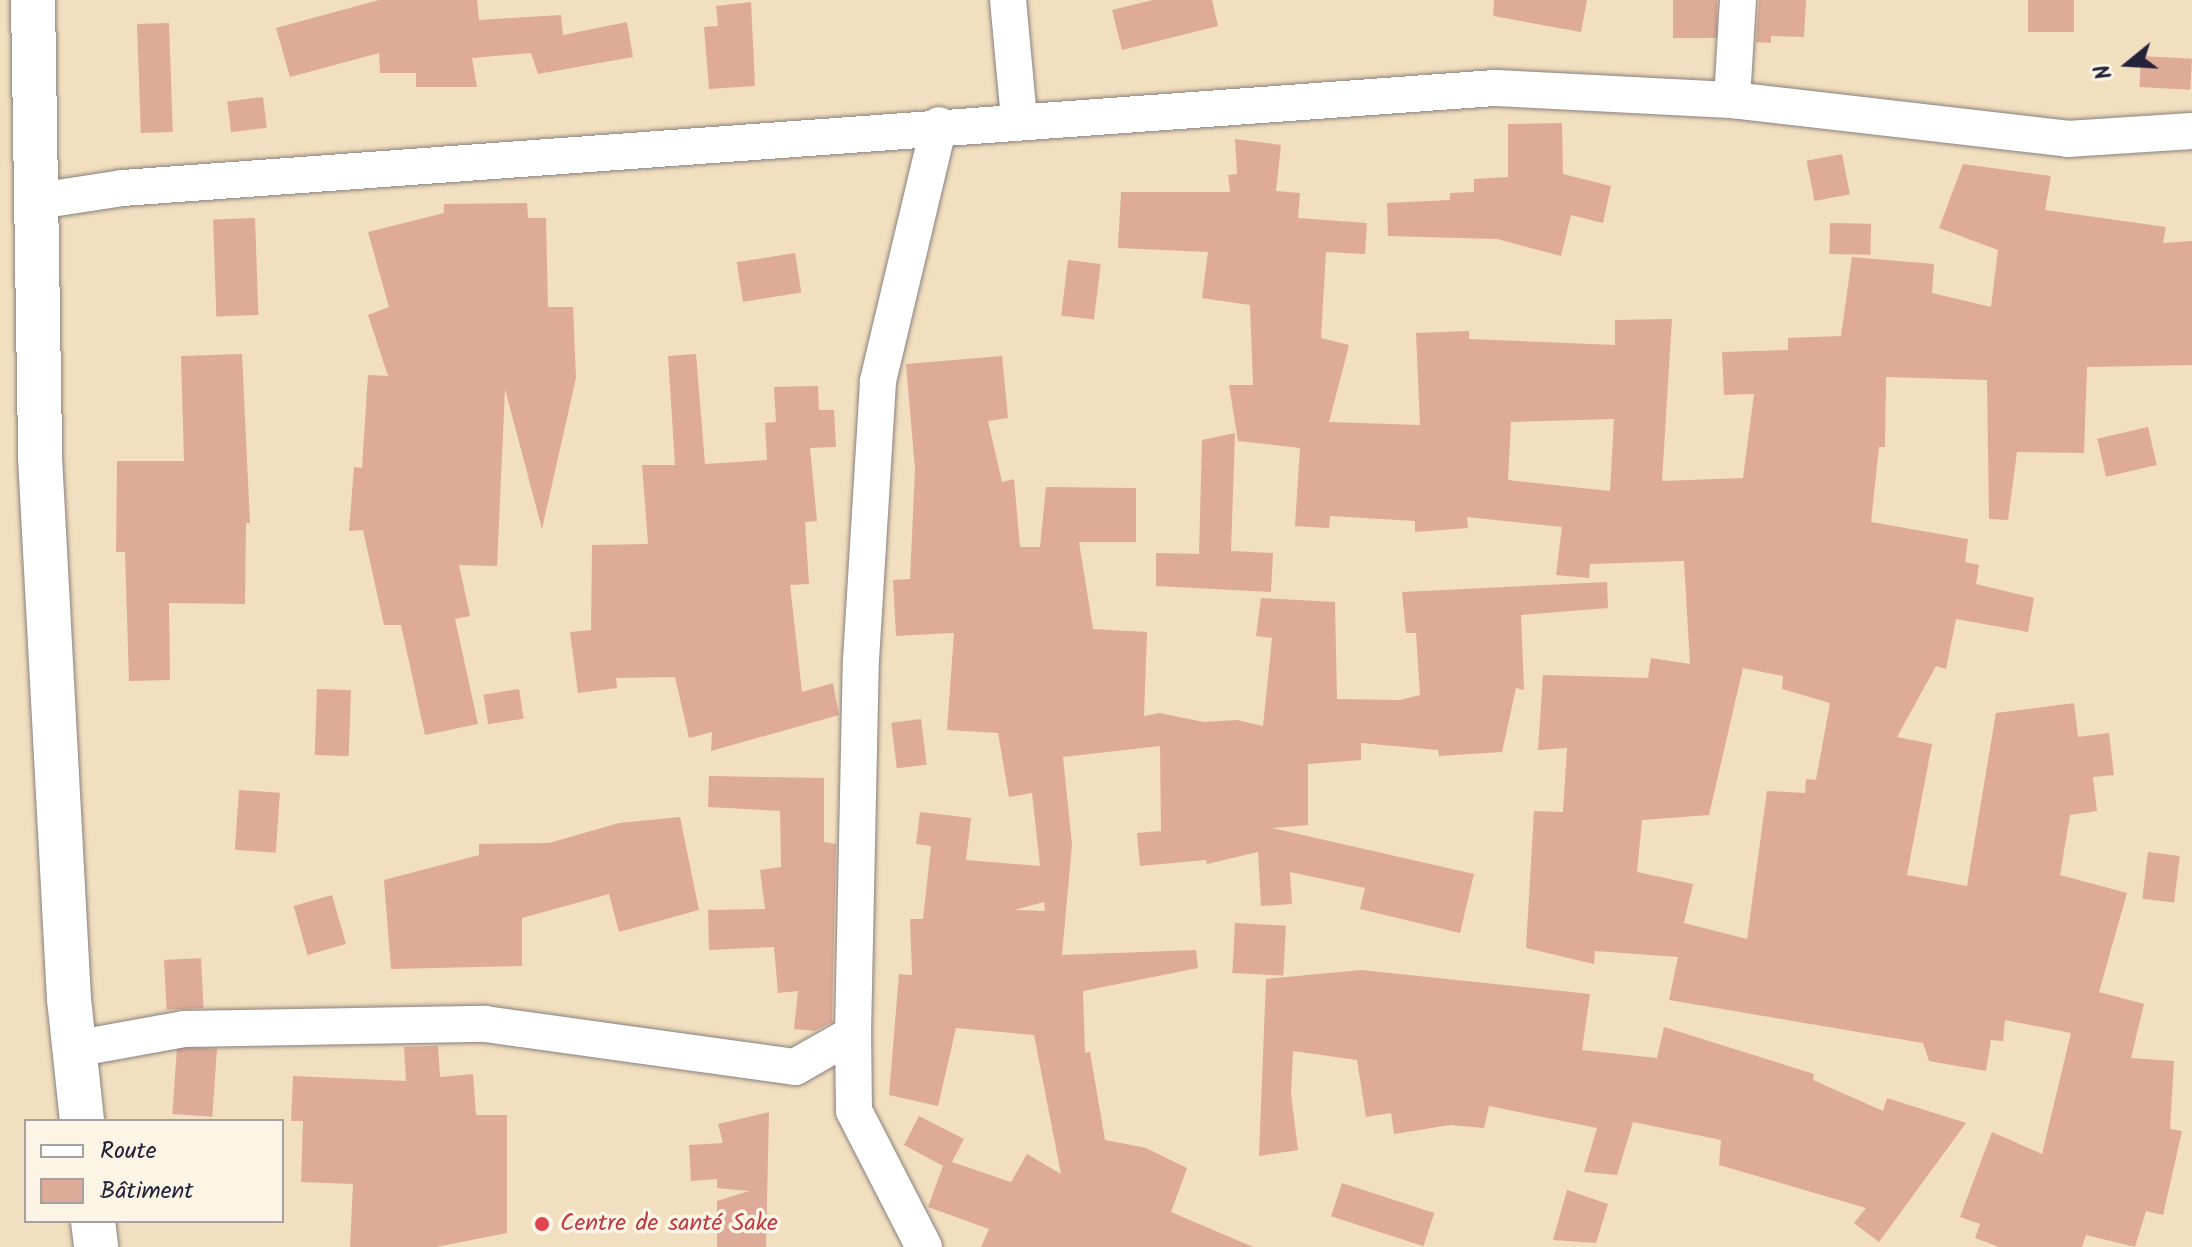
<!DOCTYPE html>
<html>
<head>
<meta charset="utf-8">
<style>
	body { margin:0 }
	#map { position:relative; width:2192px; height:1247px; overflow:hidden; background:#f2dfbf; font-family:Kalam,sans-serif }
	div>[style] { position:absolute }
	.building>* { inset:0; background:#deab98; transform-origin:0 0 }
	.roads { filter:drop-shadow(0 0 2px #8a807d) drop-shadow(0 0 2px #8a807d) }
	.street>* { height:36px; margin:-18px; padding:0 18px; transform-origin:18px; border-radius:18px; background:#fff }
	.highway>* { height:44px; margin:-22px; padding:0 22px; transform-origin:22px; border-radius:22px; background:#fff }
	.dots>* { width:22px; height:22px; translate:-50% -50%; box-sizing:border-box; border:4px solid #fcf5e5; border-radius:50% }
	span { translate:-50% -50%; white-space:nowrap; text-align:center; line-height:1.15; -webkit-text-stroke:7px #fcf5e5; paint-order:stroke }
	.health-label { font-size:24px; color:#be3a42 }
	.left { translate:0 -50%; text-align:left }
	.legend { position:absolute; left:24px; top:1119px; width:260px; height:104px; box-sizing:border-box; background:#fcf5e5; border:2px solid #a5a1a1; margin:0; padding:10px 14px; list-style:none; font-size:24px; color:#22223b }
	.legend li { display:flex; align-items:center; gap:16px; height:40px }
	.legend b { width:40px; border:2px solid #a5a1a1 }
	.north { position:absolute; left:2088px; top:24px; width:80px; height:80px; -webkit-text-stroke:6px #fcf5e5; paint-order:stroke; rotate:252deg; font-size:22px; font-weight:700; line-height:32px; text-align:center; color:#22223b }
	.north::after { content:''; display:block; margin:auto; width:28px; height:36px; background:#22223b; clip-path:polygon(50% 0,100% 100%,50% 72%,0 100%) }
</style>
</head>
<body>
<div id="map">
	<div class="building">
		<div style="clip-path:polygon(379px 0,477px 0,479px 20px,561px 15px,563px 35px,627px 22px,633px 57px,538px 74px,531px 53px,472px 58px,477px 87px,416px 87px,416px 73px,380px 73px,379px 53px,290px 77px,276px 28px)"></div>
		<div style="clip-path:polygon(1153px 0,1212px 0,1218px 26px,1122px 50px,1112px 10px)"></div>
		<div style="clip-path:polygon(1494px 0,1587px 0,1581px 32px,1493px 16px)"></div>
		<div style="left:1673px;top:0;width:44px;height:38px"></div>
		<div style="clip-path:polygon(1759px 0,1806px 0,1804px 37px,1771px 36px,1771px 43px,1756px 42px)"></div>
		<div style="left:2028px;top:0;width:46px;height:32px"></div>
		<div style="clip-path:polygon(751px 2px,755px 86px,709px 89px,704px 27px,718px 26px,716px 6px)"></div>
		<div style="left:169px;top:23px;width:109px;height:32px;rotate:88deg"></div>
		<div style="left:2141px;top:56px;width:51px;height:31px;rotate:3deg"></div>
		<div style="left:263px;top:97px;width:31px;height:36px;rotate:83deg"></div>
		<div style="clip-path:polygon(1562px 123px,1563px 174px,1611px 186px,1603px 223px,1571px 215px,1561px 256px,1497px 239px,1388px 236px,1387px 203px,1450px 200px,1450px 193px,1474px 192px,1474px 179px,1508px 177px,1508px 124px)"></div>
		<div style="clip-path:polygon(evenodd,1235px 139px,1281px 145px,1276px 191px,1300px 193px,1298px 218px,1367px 223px,1365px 254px,1326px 252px,1321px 338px,1349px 345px,1329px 422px,1420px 425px,1416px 333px,1469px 331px,1469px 339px,1615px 345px,1615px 320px,1672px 319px,1662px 481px,1743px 478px,1754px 394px,1724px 395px,1722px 352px,1788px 350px,1788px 338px,1841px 336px,1852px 257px,1934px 264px,1932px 293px,1991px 307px,1998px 250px,1939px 228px,1963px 164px,2051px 176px,2045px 210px,2166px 227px,2163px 243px,2192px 241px,2192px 365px,2087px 367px,2084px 453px,2017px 452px,2008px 520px,1989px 519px,1987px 380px,1886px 377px,1885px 447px,1879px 447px,1871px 522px,1968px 539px,1965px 562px,1979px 565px,1976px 584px,2034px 598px,2028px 632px,1956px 619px,1946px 669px,1936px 666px,1897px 737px,1932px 744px,1907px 875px,1967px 886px,1996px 713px,2074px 703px,2078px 737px,2109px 733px,2114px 775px,2093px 777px,2097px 811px,2070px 815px,2060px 875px,2127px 893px,2099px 992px,2144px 1004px,2131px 1058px,2174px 1061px,2170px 1129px,2182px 1131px,2163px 1215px,2146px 1211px,2135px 1247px,2086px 1235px,2082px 1247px,1999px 1247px,1975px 1238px,1980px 1224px,1960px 1217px,1992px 1132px,2042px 1154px,2071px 1033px,2005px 1020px,2003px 1041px,1991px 1040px,1986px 1071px,1929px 1061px,1923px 1043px,1669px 1000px,1678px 957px,1595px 951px,1594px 964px,1526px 948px,1534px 811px,1563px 812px,1567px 748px,1538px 750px,1543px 675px,1648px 678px,1651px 658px,1690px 664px,1684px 561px,1590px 564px,1589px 578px,1556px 575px,1562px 527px,1467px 517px,1468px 528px,1415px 532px,1415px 521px,1330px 516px,1329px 528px,1295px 526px,1300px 448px,1238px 441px,1229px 385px,1253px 385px,1250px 305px,1202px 298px,1208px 252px,1118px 248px,1121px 192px,1230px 192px,1228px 175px,1237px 174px,1235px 139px,1614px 419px,1610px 491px,1508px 480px,1511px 422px,1614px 419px,1235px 139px,1743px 668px,1783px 676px,1782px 689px,1830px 703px,1816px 780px,1806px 779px,1805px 793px,1767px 791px,1747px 939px,1684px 923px,1693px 884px,1637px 872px,1642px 820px,1709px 815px,1743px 668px)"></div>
		<div style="left:1842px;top:154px;width:41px;height:36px;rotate:79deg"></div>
		<div style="clip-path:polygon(527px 203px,528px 218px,546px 218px,548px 307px,573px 307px,576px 378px,542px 529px,505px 389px,497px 566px,459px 565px,470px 616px,455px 619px,478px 724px,425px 735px,401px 625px,384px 625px,363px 530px,349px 531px,354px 467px,362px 468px,368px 375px,388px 376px,368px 315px,389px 307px,368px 232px,444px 213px,444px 204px)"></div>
		<div style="left:255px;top:218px;width:97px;height:42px;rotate:88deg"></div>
		<div style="left:1830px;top:223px;width:41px;height:31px;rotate:1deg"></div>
		<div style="left:795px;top:253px;width:40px;height:59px;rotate:81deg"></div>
		<div style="left:1068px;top:260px;width:33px;height:56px;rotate:7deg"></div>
		<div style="clip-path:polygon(242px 354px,250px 523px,246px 523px,245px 604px,169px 603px,170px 680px,129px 681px,125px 552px,116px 552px,117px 461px,184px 461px,181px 356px)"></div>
		<div style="clip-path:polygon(696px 354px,705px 464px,767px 460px,765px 423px,776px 422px,774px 387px,818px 386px,819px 410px,834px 410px,836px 447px,810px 448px,817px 521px,805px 522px,809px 584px,790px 585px,802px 692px,833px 683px,839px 715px,711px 751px,712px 732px,689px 738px,675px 677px,616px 678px,617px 688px,578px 693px,570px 632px,591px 630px,592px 545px,648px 544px,642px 465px,675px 465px,668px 356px)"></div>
		<div style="clip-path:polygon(evenodd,1002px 356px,1008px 418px,988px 421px,1002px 482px,1014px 479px,1020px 547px,1040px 547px,1046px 487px,1136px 488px,1136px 542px,1079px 542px,1093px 629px,1147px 632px,1144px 716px,1159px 713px,1204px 722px,1237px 720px,1263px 726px,1272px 638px,1256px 636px,1261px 598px,1335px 602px,1337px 699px,1400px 700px,1420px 695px,1416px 633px,1406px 633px,1402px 592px,1607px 582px,1608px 608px,1521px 615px,1524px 690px,1516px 688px,1502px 752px,1439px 756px,1438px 750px,1361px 743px,1361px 760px,1308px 764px,1308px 825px,1272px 828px,1474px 874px,1460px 933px,1360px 909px,1365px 888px,1290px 872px,1292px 904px,1261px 906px,1258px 852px,1207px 864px,1206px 860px,1140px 866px,1137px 833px,1161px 831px,1160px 746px,1063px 757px,1072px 845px,1062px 955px,1196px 950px,1198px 968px,1083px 991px,1085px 1053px,1090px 1052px,1105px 1140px,1146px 1148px,1187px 1168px,1171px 1212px,1253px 1247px,981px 1247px,989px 1229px,928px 1207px,943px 1166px,904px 1145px,919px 1116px,964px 1139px,952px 1162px,1011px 1182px,1027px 1154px,1061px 1174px,1034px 1035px,956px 1028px,938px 1106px,889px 1095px,899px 974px,912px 975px,910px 919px,923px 919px,931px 846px,916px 844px,920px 812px,971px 818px,966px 860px,1040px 866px,1032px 793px,1009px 797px,998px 733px,947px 730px,954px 633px,896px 636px,893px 580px,910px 579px,915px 469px,906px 364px,1002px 356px,1044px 902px,1045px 911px,1014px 910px,1044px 902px)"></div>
		<div style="left:2148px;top:427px;width:39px;height:52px;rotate:77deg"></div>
		<div style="clip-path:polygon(1235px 433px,1231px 551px,1273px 553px,1271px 592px,1156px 586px,1156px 553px,1199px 554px,1202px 440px)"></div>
		<div style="left:317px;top:689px;width:34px;height:66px;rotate:2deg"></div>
		<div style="left:519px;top:689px;width:30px;height:36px;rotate:81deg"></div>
		<div style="left:921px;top:719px;width:46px;height:30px;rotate:83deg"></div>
		<div style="clip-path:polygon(709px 776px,824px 778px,824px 842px,836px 844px,832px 1022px,815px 1031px,794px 1029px,798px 991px,778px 993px,774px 947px,709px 950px,708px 910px,765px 909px,760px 870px,781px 867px,780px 811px,708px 807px)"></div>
		<div style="left:239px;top:790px;width:41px;height:60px;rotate:4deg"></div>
		<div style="clip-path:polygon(680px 817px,699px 910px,619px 932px,609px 894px,522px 918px,522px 966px,391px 969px,384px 880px,479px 855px,479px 844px,549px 843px,619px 823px)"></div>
		<div style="left:2148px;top:852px;width:32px;height:47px;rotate:7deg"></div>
		<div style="left:332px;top:895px;width:51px;height:40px;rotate:74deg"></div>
		<div style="left:1235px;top:923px;width:51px;height:50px;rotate:3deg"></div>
		<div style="left:201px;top:958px;width:50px;height:37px;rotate:87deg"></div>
		<div style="clip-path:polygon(1361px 970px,1590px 994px,1582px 1050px,1657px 1058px,1664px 1027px,1814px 1074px,1813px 1080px,1883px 1111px,1887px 1098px,1966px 1123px,1879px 1242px,1854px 1223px,1866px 1208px,1719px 1165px,1721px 1140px,1633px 1122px,1617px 1175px,1584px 1172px,1597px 1128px,1489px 1106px,1484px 1128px,1450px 1125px,1394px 1134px,1391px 1113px,1366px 1117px,1357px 1060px,1293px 1051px,1291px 1094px,1298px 1150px,1259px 1156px,1266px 979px)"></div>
		<div style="clip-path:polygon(438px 1046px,440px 1077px,473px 1074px,476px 1115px,507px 1115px,507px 1233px,436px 1247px,350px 1247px,353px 1184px,301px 1182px,303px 1121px,291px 1121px,293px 1076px,406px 1081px,404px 1047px)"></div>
		<div style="left:217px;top:1049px;width:68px;height:40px;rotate:94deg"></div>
		<div style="clip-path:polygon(769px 1112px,766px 1247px,717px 1247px,717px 1201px,749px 1191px,717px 1188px,717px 1179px,691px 1181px,689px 1145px,723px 1143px,718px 1124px)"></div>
		<div style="left:1342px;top:1183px;width:97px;height:35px;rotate:18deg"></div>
		<div style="clip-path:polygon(1567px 1190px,1608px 1204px,1596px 1243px,1553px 1240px)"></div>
	</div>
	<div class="roads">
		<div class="street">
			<div style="left:1008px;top:0;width:120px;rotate:84.7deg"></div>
			<div style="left:1732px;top:100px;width:100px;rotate:-86.6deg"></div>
			<div style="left:38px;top:201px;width:86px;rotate:-8.7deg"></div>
			<div style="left:123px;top:188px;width:1376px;rotate:-4.17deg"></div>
			<div style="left:1495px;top:88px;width:237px;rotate:2.9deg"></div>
			<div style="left:1732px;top:100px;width:337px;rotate:6.6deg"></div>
			<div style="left:2067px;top:139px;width:125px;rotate:-3.7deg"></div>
			<div style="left:74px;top:1049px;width:112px;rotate:-10.3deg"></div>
			<div style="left:184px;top:1029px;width:301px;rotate:-1deg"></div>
			<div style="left:485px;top:1024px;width:313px;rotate:7.9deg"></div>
			<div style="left:795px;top:1067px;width:67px;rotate:-29.6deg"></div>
			<div style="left:924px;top:1247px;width:153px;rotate:-117.2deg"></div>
			<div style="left:854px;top:1111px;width:77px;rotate:-90.7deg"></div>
			<div style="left:853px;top:1034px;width:374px;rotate:-88.8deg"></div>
			<div style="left:861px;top:660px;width:280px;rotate:-86.5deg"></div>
			<div style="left:878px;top:381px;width:263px;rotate:-76.6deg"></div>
		</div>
		<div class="highway">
			<div style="left:33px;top:0;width:457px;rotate:89.1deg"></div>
			<div style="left:40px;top:457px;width:543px;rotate:86.94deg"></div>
			<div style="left:69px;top:999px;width:123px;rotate:83.9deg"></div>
			<div style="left:93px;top:1221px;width:26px;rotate:83deg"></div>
		</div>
	</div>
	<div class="dots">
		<div style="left:542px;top:1224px;background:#e0444e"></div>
	</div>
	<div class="health-label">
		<span class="left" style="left:560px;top:1224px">Centre de santé Sake</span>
	</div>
	<ul class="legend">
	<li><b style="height:10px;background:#fff"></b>Route</li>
	<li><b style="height:22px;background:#deab98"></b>Bâtiment</li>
	</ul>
	<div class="north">N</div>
</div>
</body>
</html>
